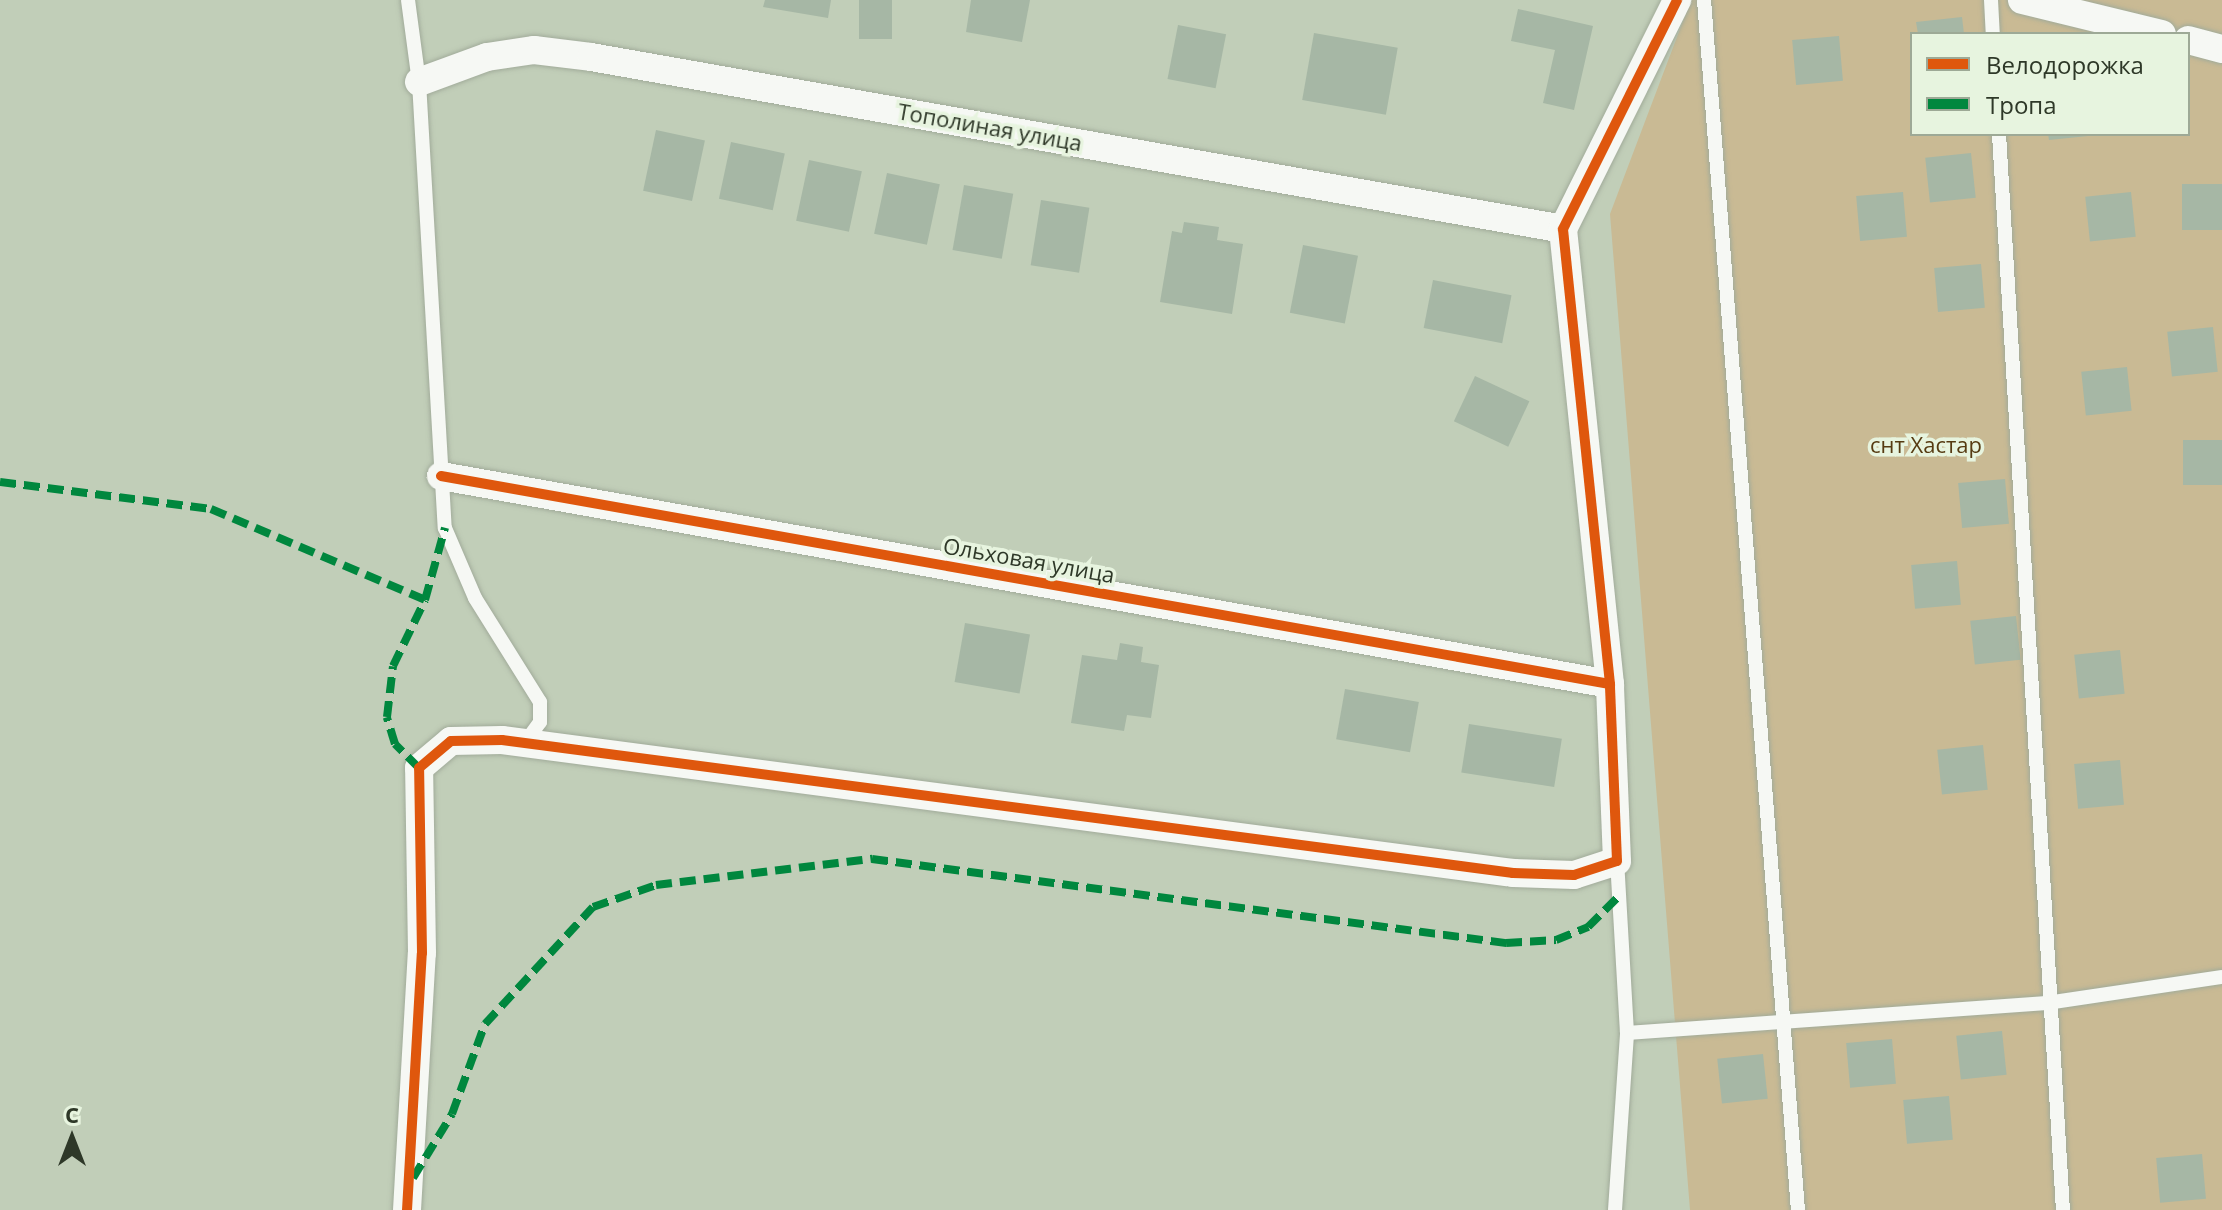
<!DOCTYPE html>
<html>
<head>
<meta charset="utf-8">
<style>
	body { margin:0 }
	#map { position:relative; width:2222px; height:1210px; overflow:hidden; background:#c1ceb8; font-family:"Open Sans",sans-serif }
	div>[style] { position:absolute }
	.green>* { inset:0; background:#c9ba94 }
	.building>* { inset:0; background:#a6b7a5; transform-origin:0 0 }
	.roads { filter:drop-shadow(0 0 2px #a1ab9a) drop-shadow(0 0 2px #a1ab9a) }
	.service>* { height:14px; margin:-7px; padding:0 7px; transform-origin:7px; border-radius:7px; background:#f6f8f4 }
	.minor>* { height:28px; margin:-14px; padding:0 14px; transform-origin:14px; border-radius:14px; background:#f6f8f4 }
	.quiet>* { height:8px; margin-top:-4px; transform-origin:0; background:repeating-linear-gradient(90deg,#00873e 0 16px,transparent 0 24px) }
	.cycleway>* { height:10px; margin:-5px; padding:0 5px; transform-origin:5px; border-radius:5px; background:#df570d }
	span { translate:-50% -50%; white-space:nowrap; text-align:center; line-height:1.15; -webkit-text-stroke:7px #e7f4df; paint-order:stroke }
	.street-label { font-size:22px; color:#2e3828 }
	.park-label { font-size:22px; color:#563b12 }
	.legend { position:absolute; left:1910px; top:32px; width:280px; height:104px; box-sizing:border-box; background:#e7f4df; border:2px solid #9da996; margin:0; padding:10px 14px; list-style:none; font-size:24px; color:#2e3828 }
	.legend li { display:flex; align-items:center; gap:16px; height:40px }
	.legend b { width:40px; border:2px solid #9da996 }
	.north { position:absolute; left:32px; top:1098px; width:80px; height:80px; -webkit-text-stroke:6px #e7f4df; paint-order:stroke; rotate:0deg; font-size:22px; font-weight:700; line-height:32px; text-align:center; color:#2e3828 }
	.north::after { content:''; display:block; margin:auto; width:28px; height:36px; background:#2e3828; clip-path:polygon(50% 0,100% 100%,50% 72%,0 100%) }
</style>
</head>
<body>
<div id="map">
	<div class="green">
		<div style="clip-path:polygon(evenodd,1691px 0,2222px 0,2222px 1210px,1690px 1210px,1610px 214px,1691px 0,1912px 34px,2188px 34px,2188px 134px,1912px 134px,1912px 34px)"></div>
	</div>
	<div class="building">
		<div style="clip-path:polygon(765px 0,831px 0,828px 18px,763px 7px)"></div>
		<div style="left:859px;top:0;width:33px;height:39px"></div>
		<div style="clip-path:polygon(971px 0,1030px 0,1022px 42px,966px 32px)"></div>
		<div style="clip-path:polygon(1518px 9px,1593px 26px,1574px 110px,1543px 103px,1555px 50px,1511px 41px)"></div>
		<div style="clip-path:polygon(1962px 17px,1964px 34px,1918px 34px,1916px 22px)"></div>
		<div style="left:1178px;top:25px;width:49px;height:55px;rotate:11deg"></div>
		<div style="left:1314px;top:33px;width:85px;height:68px;rotate:10deg"></div>
		<div style="left:1839px;top:36px;width:45px;height:47px;rotate:85deg"></div>
		<div style="left:656px;top:130px;width:50px;height:62px;rotate:12deg"></div>
		<div style="clip-path:polygon(2048px 134px,2088px 134px,2088px 136px,2049px 140px)"></div>
		<div style="left:731px;top:142px;width:55px;height:58px;rotate:12deg"></div>
		<div style="left:1971px;top:153px;width:45px;height:46px;rotate:84deg"></div>
		<div style="left:809px;top:160px;width:54px;height:62px;rotate:12deg"></div>
		<div style="left:887px;top:173px;width:54px;height:62px;rotate:12deg"></div>
		<div style="left:2222px;top:184px;width:46px;height:40px;rotate:90deg"></div>
		<div style="left:964px;top:185px;width:50px;height:66px;rotate:10deg"></div>
		<div style="left:1903px;top:192px;width:45px;height:47px;rotate:85deg"></div>
		<div style="left:2131px;top:192px;width:45px;height:46px;rotate:84deg"></div>
		<div style="left:1041px;top:200px;width:49px;height:66px;rotate:9deg"></div>
		<div style="clip-path:polygon(1184px 222px,1219px 227px,1217px 240px,1243px 244px,1232px 314px,1160px 302px,1172px 231px,1182px 233px)"></div>
		<div style="left:1303px;top:245px;width:56px;height:69px;rotate:11deg"></div>
		<div style="left:1981px;top:264px;width:44px;height:47px;rotate:85deg"></div>
		<div style="left:1433px;top:280px;width:80px;height:49px;rotate:11deg"></div>
		<div style="left:2213px;top:327px;width:45px;height:46px;rotate:84deg"></div>
		<div style="left:2127px;top:367px;width:44px;height:46px;rotate:84deg"></div>
		<div style="left:1475px;top:376px;width:60px;height:50px;rotate:25deg"></div>
		<div style="left:2222px;top:440px;width:45px;height:39px;rotate:90deg"></div>
		<div style="left:2005px;top:479px;width:45px;height:47px;rotate:85deg"></div>
		<div style="left:1957px;top:561px;width:44px;height:46px;rotate:85deg"></div>
		<div style="left:2016px;top:616px;width:44px;height:46px;rotate:84deg"></div>
		<div style="left:965px;top:623px;width:66px;height:60px;rotate:10deg"></div>
		<div style="clip-path:polygon(1120px 643px,1143px 647px,1141px 662px,1159px 665px,1151px 718px,1127px 715px,1124px 731px,1071px 723px,1082px 655px,1117px 660px)"></div>
		<div style="left:2120px;top:650px;width:44px;height:46px;rotate:84deg"></div>
		<div style="left:1345px;top:689px;width:75px;height:51px;rotate:10deg"></div>
		<div style="left:1469px;top:724px;width:94px;height:49px;rotate:9deg"></div>
		<div style="left:1983px;top:745px;width:45px;height:46px;rotate:84deg"></div>
		<div style="left:2120px;top:760px;width:45px;height:46px;rotate:85deg"></div>
		<div style="left:2002px;top:1031px;width:44px;height:46px;rotate:84deg"></div>
		<div style="left:1892px;top:1039px;width:45px;height:46px;rotate:85deg"></div>
		<div style="left:1763px;top:1054px;width:45px;height:46px;rotate:84deg"></div>
		<div style="left:1949px;top:1096px;width:44px;height:46px;rotate:85deg"></div>
		<div style="left:2202px;top:1154px;width:45px;height:46px;rotate:85deg"></div>
	</div>
	<div class="roads">
		<div class="service">
			<div style="left:408px;top:0;width:83px;rotate:82.4deg"></div>
			<div style="left:419px;top:82px;width:447px;rotate:86.7deg"></div>
			<div style="left:445px;top:528px;width:76px;rotate:66.8deg"></div>
			<div style="left:475px;top:598px;width:123px;rotate:58deg"></div>
			<div style="left:540px;top:702px;width:20px;rotate:90deg"></div>
			<div style="left:540px;top:722px;width:26px;rotate:126deg"></div>
			<div style="left:1704px;top:0;width:1214px;rotate:85.56deg"></div>
			<div style="left:1991px;top:0;width:34px;rotate:87deg"></div>
			<div style="left:1999px;top:134px;width:1078px;rotate:86.6deg"></div>
			<div style="left:1627px;top:1033px;width:421px;rotate:-4.1deg"></div>
			<div style="left:2047px;top:1003px;width:177px;rotate:-8.5deg"></div>
			<div style="left:1615px;top:1210px;width:177px;rotate:-86.1deg"></div>
			<div style="left:1627px;top:1033px;width:172px;rotate:-93.3deg"></div>
		</div>
		<div class="minor">
			<div style="left:2022px;top:0;width:144px;rotate:13.7deg"></div>
			<div style="left:2188px;top:40px;width:35px;rotate:15deg"></div>
			<div style="left:419px;top:82px;width:72px;rotate:-20.2deg"></div>
			<div style="left:487px;top:57px;width:48px;rotate:-8.5deg"></div>
			<div style="left:534px;top:50px;width:57px;rotate:7deg"></div>
			<div style="left:591px;top:57px;width:987px;rotate:10.03deg"></div>
			<div style="left:441px;top:476px;width:1187px;rotate:10.09deg"></div>
			<div style="left:407px;top:1210px;width:257px;rotate:-86.7deg"></div>
			<div style="left:422px;top:953px;width:185px;rotate:-90.9deg"></div>
			<div style="left:419px;top:768px;width:42px;rotate:-40.2deg"></div>
			<div style="left:451px;top:741px;width:51px;rotate:-1.1deg"></div>
			<div style="left:502px;top:740px;width:1020px;rotate:7.49deg"></div>
			<div style="left:1513px;top:873px;width:61px;rotate:1.9deg"></div>
			<div style="left:1574px;top:875px;width:45px;rotate:-18deg"></div>
			<div style="left:1617px;top:861px;width:177px;rotate:-92.3deg"></div>
			<div style="left:1610px;top:684px;width:457px;rotate:-95.9deg"></div>
			<div style="left:1563px;top:229px;width:256px;rotate:-63.5deg"></div>
		</div>
	</div>
	<div class="quiet">
		<div style="left:0;top:482px;width:213px;rotate:7.3deg"></div>
		<div style="left:211px;top:509px;width:233px;rotate:23deg"></div>
		<div style="left:419px;top:768px;width:34px;rotate:-135deg"></div>
		<div style="left:395px;top:744px;width:28px;rotate:-107deg"></div>
		<div style="left:387px;top:717px;width:51px;rotate:-83.3deg"></div>
		<div style="left:393px;top:666px;width:73px;rotate:-64.1deg"></div>
		<div style="left:425px;top:600px;width:75px;rotate:-74.5deg"></div>
		<div style="left:413px;top:1178px;width:75px;rotate:-58.6deg"></div>
		<div style="left:452px;top:1114px;width:96px;rotate:-69.9deg"></div>
		<div style="left:485px;top:1024px;width:159px;rotate:-47.3deg"></div>
		<div style="left:593px;top:907px;width:67px;rotate:-19.2deg"></div>
		<div style="left:656px;top:885px;width:218px;rotate:-6.9deg"></div>
		<div style="left:872px;top:859px;width:640px;rotate:7.55deg"></div>
		<div style="left:1506px;top:943px;width:50px;rotate:-3.4deg"></div>
		<div style="left:1556px;top:940px;width:35px;rotate:-22deg"></div>
		<div style="left:1588px;top:927px;width:44px;rotate:-45deg"></div>
	</div>
	<div class="cycleway">
		<div style="left:441px;top:476px;width:1187px;rotate:10.09deg"></div>
		<div style="left:407px;top:1210px;width:257px;rotate:-86.7deg"></div>
		<div style="left:422px;top:953px;width:185px;rotate:-90.9deg"></div>
		<div style="left:419px;top:768px;width:42px;rotate:-40.2deg"></div>
		<div style="left:451px;top:741px;width:51px;rotate:-1.1deg"></div>
		<div style="left:502px;top:740px;width:1020px;rotate:7.49deg"></div>
		<div style="left:1513px;top:873px;width:61px;rotate:1.9deg"></div>
		<div style="left:1574px;top:875px;width:45px;rotate:-18deg"></div>
		<div style="left:1617px;top:861px;width:177px;rotate:-92.3deg"></div>
		<div style="left:1610px;top:684px;width:457px;rotate:-95.9deg"></div>
		<div style="left:1563px;top:229px;width:256px;rotate:-63.5deg"></div>
	</div>
	<div class="street-label">
		<span style="left:990px;top:127px;rotate:10deg">Тополиная улица</span>
		<span style="left:1029px;top:560px;rotate:10deg">Ольховая улица</span>
	</div>
	<div class="park-label">
		<span style="left:1926px;top:445px">снт Хастар</span>
	</div>
	<ul class="legend">
	<li><b style="height:10px;background:#df570d"></b>Велодорожка</li>
	<li><b style="height:10px;background:#00873e"></b>Тропа</li>
	</ul>
	<div class="north">С</div>
</div>
</body>
</html>
